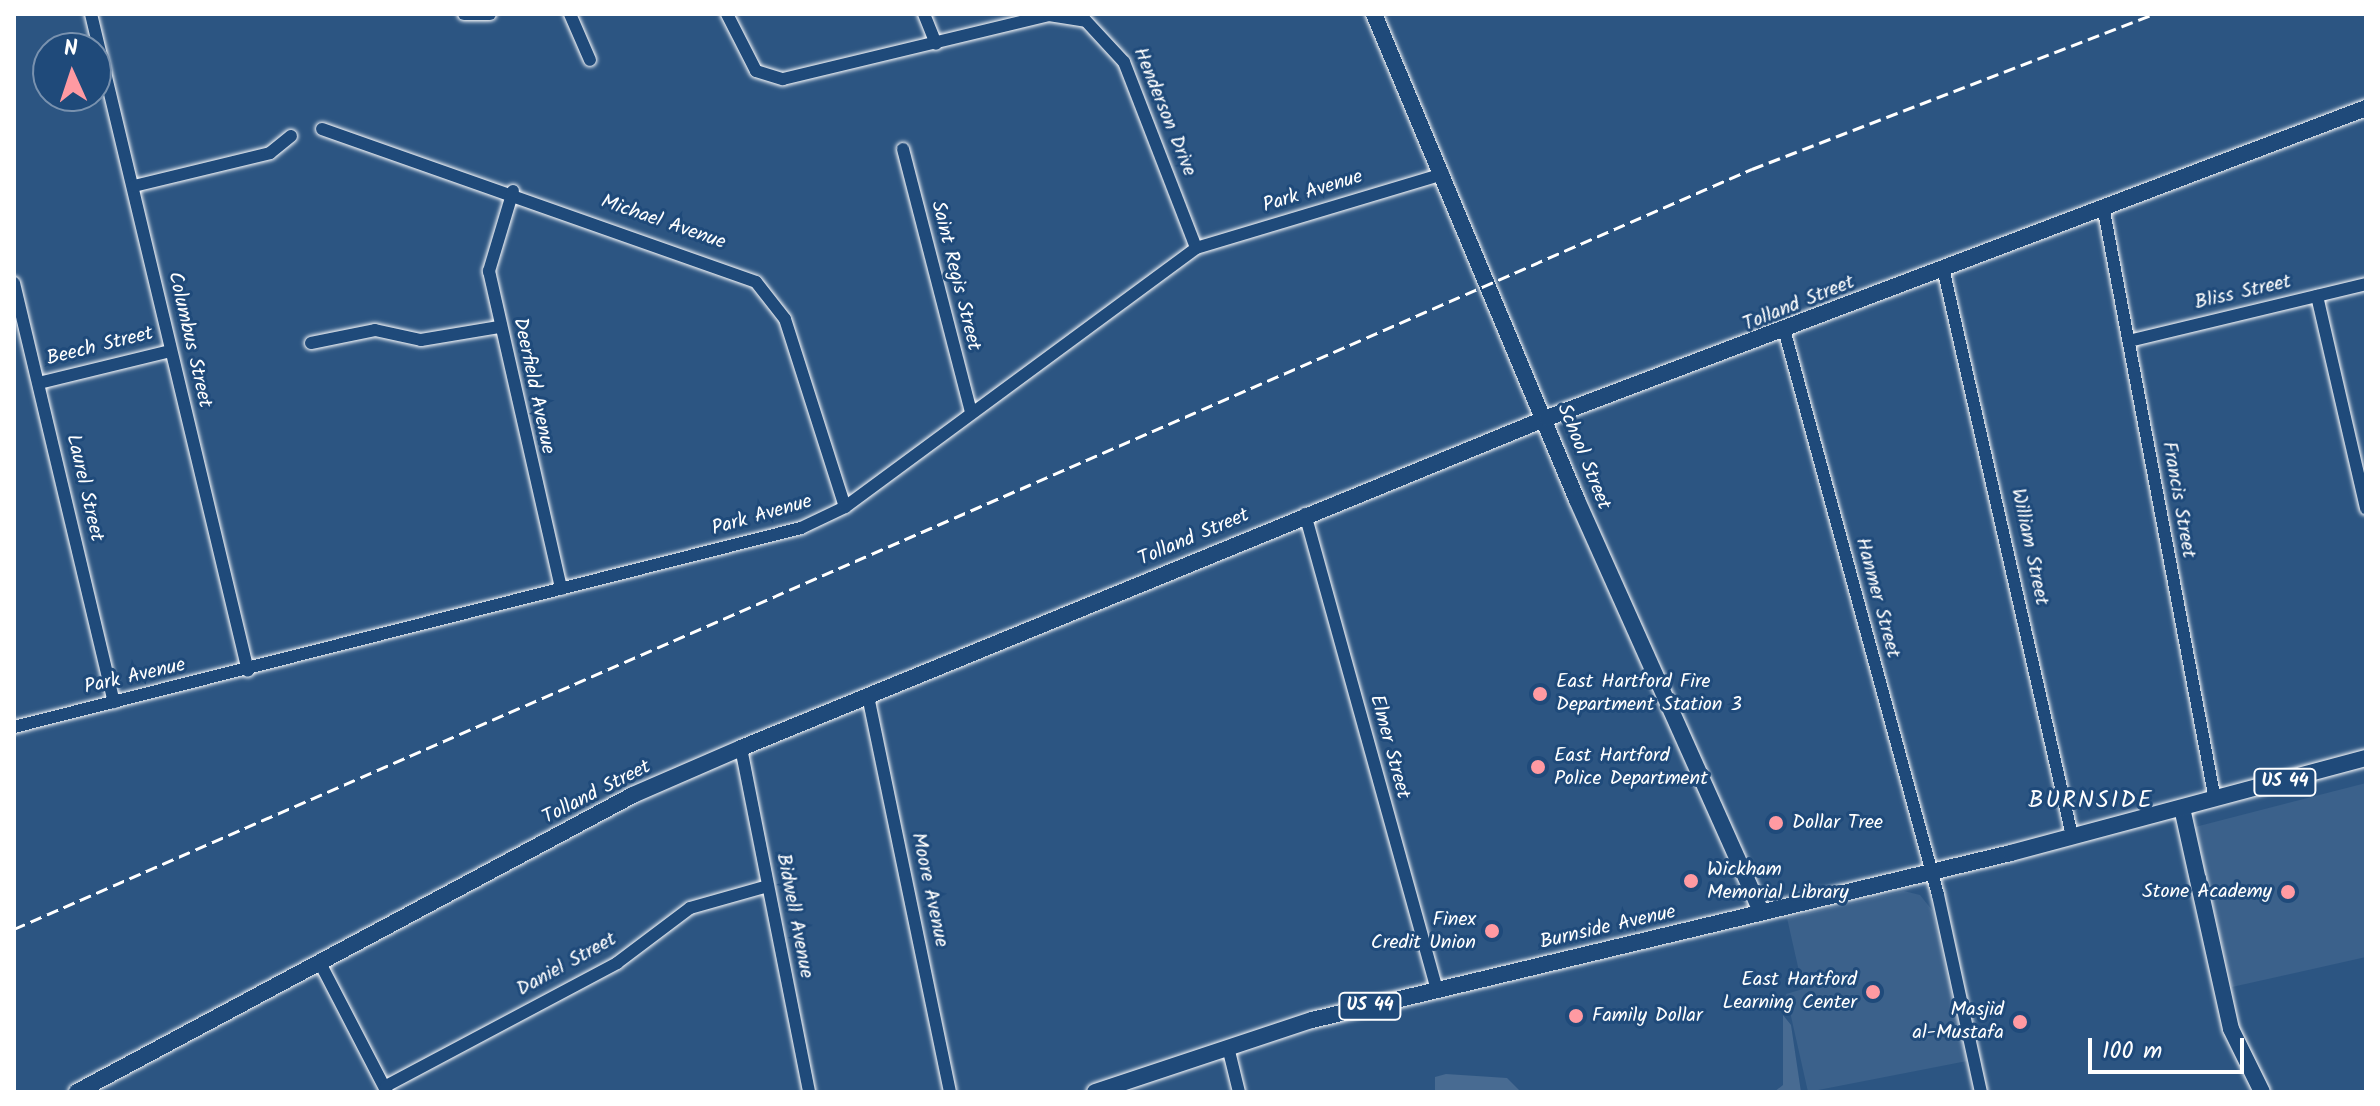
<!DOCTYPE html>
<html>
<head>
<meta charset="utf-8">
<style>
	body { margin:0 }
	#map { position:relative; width:2380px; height:1106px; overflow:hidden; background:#2c5582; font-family:Kalam,sans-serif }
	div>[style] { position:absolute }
	.built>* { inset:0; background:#3b618b }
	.green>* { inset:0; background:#486b92 }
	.roads { filter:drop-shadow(0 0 2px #fff) drop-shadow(0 0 2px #fff) }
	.minor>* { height:12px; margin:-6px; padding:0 6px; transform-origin:6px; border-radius:6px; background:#1f4a7a }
	.major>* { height:16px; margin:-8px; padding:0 8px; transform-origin:8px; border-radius:8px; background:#1f4a7a }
	.rail>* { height:3px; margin-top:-1.5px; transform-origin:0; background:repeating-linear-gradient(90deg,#fff 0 12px,transparent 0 18px) }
	.dots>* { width:22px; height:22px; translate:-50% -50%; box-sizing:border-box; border:4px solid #1f4a7a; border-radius:50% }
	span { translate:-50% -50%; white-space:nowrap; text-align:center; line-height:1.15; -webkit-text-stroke:6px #1f4a7a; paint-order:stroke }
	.shield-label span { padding:2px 6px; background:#1f4a7a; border:2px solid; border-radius:6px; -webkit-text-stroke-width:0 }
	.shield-label { font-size:18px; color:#fff; font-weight:700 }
	.street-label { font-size:20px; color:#fff }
	.poi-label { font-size:20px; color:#fff }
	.left { translate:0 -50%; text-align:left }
	.right { translate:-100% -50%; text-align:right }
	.quarter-label { font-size:24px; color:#fff; letter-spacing:2px }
	.frame { position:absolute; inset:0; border:16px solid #fff; pointer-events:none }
	.north { position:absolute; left:32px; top:32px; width:80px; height:80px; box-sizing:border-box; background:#1f4a7a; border:2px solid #7992af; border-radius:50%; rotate:357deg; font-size:22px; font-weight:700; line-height:32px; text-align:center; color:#fff }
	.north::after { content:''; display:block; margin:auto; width:28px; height:36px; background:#ff9aa2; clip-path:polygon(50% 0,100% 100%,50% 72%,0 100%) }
	.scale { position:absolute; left:2088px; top:1038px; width:156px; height:36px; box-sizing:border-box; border:4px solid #fff; border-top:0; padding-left:10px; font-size:24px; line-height:28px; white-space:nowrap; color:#fff; -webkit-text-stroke:6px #1f4a7a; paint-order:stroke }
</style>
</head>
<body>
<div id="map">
	<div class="built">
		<div style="clip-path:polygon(2366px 783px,2366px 957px,2232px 987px,2195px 827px)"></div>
		<div style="clip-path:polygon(1904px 891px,1920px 895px,1932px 910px,1967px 1061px,1808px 1092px,1786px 994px,1803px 989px,1787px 918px)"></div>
	</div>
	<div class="green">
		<div style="clip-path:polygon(1783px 1015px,1791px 1025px,1801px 1092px,1774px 1092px,1783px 1085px)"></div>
		<div style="clip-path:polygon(1446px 1074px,1507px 1078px,1521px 1092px,1435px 1092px,1435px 1077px)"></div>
	</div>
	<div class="roads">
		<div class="minor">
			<div style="left:91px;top:14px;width:675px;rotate:76.56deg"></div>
			<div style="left:464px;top:14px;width:26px"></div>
			<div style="left:570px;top:14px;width:50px;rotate:66.5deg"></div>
			<div style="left:727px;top:14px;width:64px;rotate:63deg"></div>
			<div style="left:756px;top:71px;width:28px;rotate:17deg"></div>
			<div style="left:783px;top:79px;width:274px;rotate:-13.5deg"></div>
			<div style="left:1049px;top:15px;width:37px;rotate:9deg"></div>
			<div style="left:1086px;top:21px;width:56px;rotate:47.2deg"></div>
			<div style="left:1124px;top:62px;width:199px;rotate:68.8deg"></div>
			<div style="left:924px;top:14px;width:32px;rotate:68deg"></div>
			<div style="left:322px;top:129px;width:460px;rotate:19.4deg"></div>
			<div style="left:756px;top:282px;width:47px;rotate:51.9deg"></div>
			<div style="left:785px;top:319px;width:197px;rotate:72.3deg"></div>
			<div style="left:903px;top:149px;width:272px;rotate:75.5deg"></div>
			<div style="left:134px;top:186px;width:140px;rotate:-13.6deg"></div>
			<div style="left:270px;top:153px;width:27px;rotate:-39deg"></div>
			<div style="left:513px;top:191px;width:84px;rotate:106.7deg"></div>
			<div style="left:489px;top:271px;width:326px;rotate:77.2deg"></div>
			<div style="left:2103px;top:206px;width:604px;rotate:79.32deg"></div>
			<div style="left:1943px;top:268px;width:582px;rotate:77.2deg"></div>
			<div style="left:14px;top:283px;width:431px;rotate:76.6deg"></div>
			<div style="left:2317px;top:296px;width:218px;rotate:77deg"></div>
			<div style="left:1785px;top:333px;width:582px;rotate:74.77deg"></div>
			<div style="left:1938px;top:895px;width:202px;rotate:77.7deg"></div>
			<div style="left:2129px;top:341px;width:244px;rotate:-13.5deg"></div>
			<div style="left:311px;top:343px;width:65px;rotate:-11.5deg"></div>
			<div style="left:375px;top:330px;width:47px;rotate:12.3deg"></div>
			<div style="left:421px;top:340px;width:79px;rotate:-9.5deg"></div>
			<div style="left:39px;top:383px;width:135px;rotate:-13.7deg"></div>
			<div style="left:1305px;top:514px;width:494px;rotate:74.5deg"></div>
			<div style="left:868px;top:696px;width:404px;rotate:78.3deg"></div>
			<div style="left:14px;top:727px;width:812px;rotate:-14.19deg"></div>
			<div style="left:801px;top:528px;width:49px;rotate:-25.5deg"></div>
			<div style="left:845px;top:507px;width:436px;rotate:-36.4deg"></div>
			<div style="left:1196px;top:248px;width:258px;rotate:-16.7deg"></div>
			<div style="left:741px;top:748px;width:351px;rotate:78.8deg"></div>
			<div style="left:319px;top:961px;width:148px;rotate:62.6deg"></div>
			<div style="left:1228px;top:1047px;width:46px;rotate:76.3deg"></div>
			<div style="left:386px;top:1086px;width:262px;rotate:-28deg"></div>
			<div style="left:617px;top:963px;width:91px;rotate:-37deg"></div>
			<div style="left:690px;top:908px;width:81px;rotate:-15.8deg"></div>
		</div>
		<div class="major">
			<div style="left:1374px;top:14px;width:527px;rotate:67.33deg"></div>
			<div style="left:1577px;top:500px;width:451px;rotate:65.9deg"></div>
			<div style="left:2182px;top:808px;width:226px;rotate:77.5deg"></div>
			<div style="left:2231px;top:1029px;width:70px;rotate:63.8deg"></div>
			<div style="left:77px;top:1092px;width:630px;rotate:-28.11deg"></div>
			<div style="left:633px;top:795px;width:118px;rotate:-23.5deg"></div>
			<div style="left:741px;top:748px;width:871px;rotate:-22.27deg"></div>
			<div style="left:1547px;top:418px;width:876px;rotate:-20.73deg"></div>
			<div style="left:1095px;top:1092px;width:229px;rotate:-18.4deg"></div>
			<div style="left:1312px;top:1020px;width:719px;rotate:-13.44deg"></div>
			<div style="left:2011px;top:853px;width:367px;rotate:-15deg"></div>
		</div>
	</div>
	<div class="rail">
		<div style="left:14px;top:929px;width:1897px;rotate:-23.62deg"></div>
		<div style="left:1752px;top:169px;width:431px;rotate:-21.1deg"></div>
	</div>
	<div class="dots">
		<div style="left:1540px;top:694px;background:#ff9aa2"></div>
		<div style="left:1538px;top:767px;background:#ff9aa2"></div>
		<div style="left:1776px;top:823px;background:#ff9aa2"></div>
		<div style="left:1691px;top:881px;background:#ff9aa2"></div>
		<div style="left:2288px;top:892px;background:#ff9aa2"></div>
		<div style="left:1492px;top:931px;background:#ff9aa2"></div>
		<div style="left:1873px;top:992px;background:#ff9aa2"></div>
		<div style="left:1576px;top:1016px;background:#ff9aa2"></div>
		<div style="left:2020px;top:1022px;background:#ff9aa2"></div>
	</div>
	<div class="shield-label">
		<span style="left:2285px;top:782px">US 44</span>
		<span style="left:1370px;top:1006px">US 44</span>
	</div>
	<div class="street-label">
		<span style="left:1164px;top:112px;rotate:68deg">Henderson Drive</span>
		<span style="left:1313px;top:192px;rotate:-17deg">Park Avenue</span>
		<span style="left:663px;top:223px;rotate:19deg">Michael Avenue</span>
		<span style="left:955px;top:276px;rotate:76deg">Saint Regis Street</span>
		<span style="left:2243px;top:293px;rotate:-13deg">Bliss Street</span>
		<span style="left:1799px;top:304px;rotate:-22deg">Tolland Street</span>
		<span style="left:189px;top:340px;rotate:77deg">Columbus Street</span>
		<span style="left:100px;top:347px;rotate:-14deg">Beech Street</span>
		<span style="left:533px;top:386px;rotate:78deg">Deerfield Avenue</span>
		<span style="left:1583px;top:457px;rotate:68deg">School Street</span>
		<span style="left:84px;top:488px;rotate:77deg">Laurel Street</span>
		<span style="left:2178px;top:500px;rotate:80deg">Francis Street</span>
		<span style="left:762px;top:516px;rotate:-16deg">Park Avenue</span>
		<span style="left:1194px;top:538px;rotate:-23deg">Tolland Street</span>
		<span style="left:2029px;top:547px;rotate:78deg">William Street</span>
		<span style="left:1877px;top:598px;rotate:75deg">Hanmer Street</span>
		<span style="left:135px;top:677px;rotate:-13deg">Park Avenue</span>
		<span style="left:1389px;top:747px;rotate:75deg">Elmer Street</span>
		<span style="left:597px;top:793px;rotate:-27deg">Tolland Street</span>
		<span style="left:929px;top:890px;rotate:78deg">Moore Avenue</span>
		<span style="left:794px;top:916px;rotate:79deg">Bidwell Avenue</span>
		<span style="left:1608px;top:928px;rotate:-13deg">Burnside Avenue</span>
		<span style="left:567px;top:965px;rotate:-29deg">Daniel Street</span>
	</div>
	<div class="poi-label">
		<span class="left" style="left:1556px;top:694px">East Hartford Fire<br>Department Station 3</span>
		<span class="left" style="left:1554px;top:768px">East Hartford<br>Police Department</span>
		<span class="left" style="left:1792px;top:823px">Dollar Tree</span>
		<span class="left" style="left:1707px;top:882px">Wickham<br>Memorial Library</span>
		<span class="right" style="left:2272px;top:892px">Stone Academy</span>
		<span class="right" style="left:1476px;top:932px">Finex<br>Credit Union</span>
		<span class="right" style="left:1857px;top:992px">East Hartford<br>Learning Center</span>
		<span class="right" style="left:2004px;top:1022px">Masjid<br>al-Mustafa</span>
		<span class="left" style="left:1592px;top:1016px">Family Dollar</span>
	</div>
	<div class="quarter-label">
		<span style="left:2091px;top:801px">BURNSIDE</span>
	</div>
	<div class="frame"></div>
	<div class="north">N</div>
	<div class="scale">100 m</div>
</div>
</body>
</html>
